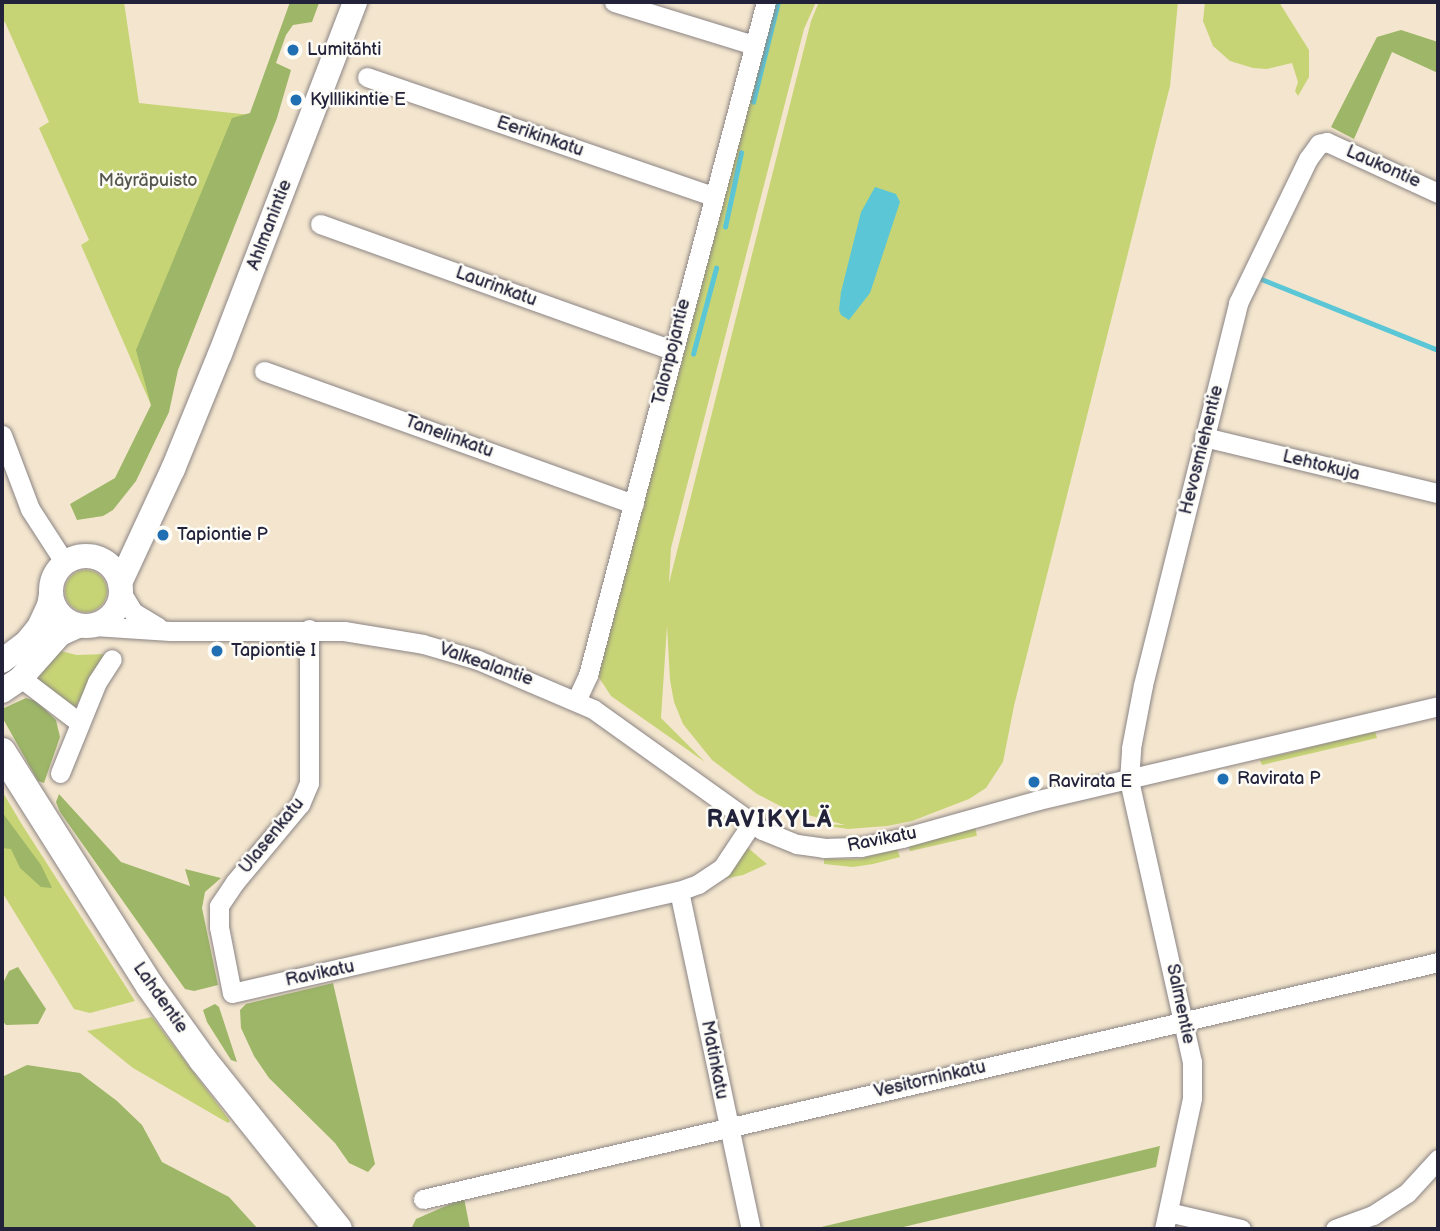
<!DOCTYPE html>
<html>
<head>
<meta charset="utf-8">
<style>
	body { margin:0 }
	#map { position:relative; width:1440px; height:1231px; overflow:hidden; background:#f4e6ce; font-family:"Balsamiq Sans",sans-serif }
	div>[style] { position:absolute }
	.green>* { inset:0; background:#c7d476; transform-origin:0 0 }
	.round { border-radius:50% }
	.forest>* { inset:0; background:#9db667 }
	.water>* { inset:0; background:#5bc6d6 }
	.stream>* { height:4.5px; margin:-2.25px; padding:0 2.25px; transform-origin:2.25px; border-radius:2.25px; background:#5bc6d6 }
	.roads { filter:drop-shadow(0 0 2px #8b8484) drop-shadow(0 0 2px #8b8484) }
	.minor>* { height:19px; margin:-9.5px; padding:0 9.5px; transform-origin:9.5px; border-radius:9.5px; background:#fff }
	.major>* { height:24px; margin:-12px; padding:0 12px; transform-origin:12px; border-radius:12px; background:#fff }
	.major>.ring { margin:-12px; padding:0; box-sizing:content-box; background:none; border:24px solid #fff; border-radius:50% }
	.highway>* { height:28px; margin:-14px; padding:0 14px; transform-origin:14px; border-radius:14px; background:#fff }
	.dots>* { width:19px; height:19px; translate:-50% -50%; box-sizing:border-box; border:4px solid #fdfcf7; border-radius:50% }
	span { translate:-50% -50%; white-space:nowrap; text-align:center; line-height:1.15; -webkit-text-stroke:5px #fdfcf7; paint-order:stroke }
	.poi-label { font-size:18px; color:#22223b }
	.left { translate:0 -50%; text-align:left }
	.street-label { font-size:18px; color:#22223b }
	.park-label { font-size:18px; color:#54574d }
	.district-label { font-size:24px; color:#22223b; font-weight:700; letter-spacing:2px }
	.frame { position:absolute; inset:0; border:4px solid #22223b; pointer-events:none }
</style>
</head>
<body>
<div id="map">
	<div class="green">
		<div style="clip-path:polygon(2px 2px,124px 2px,139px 103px,251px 115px,151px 405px,81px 245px,89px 240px,39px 128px,49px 122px,5px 22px,2px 23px)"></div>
		<div style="clip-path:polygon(775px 2px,816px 2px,804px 29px,671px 548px,669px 583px,811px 21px,819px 2px,1178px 2px,1170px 86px,1014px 706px,1003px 762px,986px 788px,969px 799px,912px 821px,887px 826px,848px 829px,815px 824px,845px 825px,786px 809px,757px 794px,712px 760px,683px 724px,674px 702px,670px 680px,667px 626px,661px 718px,705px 762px,611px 696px,596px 673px,682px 360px)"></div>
		<div style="clip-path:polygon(1205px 2px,1279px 2px,1309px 50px,1309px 77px,1298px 96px,1295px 91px,1298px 82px,1292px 63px,1267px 69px,1253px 68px,1230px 61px,1213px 46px,1203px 21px)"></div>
		<div class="round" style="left:65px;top:570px;width:42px;height:42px"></div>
		<div style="clip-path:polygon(56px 650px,77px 655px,106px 654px,74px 709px,40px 682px,38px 674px)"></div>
		<div style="clip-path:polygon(1375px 731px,1377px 738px,1262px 765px,1260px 760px)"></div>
		<div style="clip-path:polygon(2px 791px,21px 823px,135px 1001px,90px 1013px,74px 1009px,2px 892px)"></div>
		<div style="left:975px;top:827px;width:9px;height:69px;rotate:77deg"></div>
		<div style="clip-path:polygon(747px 847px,767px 864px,743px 875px,724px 879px)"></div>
		<div style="clip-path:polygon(897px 849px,900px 857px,873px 864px,853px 867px,824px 864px,824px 859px,859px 859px)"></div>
		<div style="clip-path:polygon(152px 1017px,230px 1121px,228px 1123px,133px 1068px,87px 1031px)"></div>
	</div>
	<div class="forest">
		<div style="clip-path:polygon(290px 2px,319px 3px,312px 22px,293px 25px,286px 35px,276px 63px,291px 70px,277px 118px,178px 370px,169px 412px,136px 481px,113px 510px,103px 516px,77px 520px,70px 504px,115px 478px,151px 405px,136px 350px,232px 118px,250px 113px)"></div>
		<div style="clip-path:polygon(1401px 30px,1438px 42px,1438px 73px,1392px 52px,1354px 139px,1331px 127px,1377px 37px)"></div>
		<div style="clip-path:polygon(26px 698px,36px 701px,56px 720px,60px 737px,44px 783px,38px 781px,2px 717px,2px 709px)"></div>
		<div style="clip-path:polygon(59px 794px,121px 862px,190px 886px,185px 869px,221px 878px,205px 892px,202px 908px,218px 985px,194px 991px,185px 989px,60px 812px,56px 802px)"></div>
		<div style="clip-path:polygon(2px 812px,41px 865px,52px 888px,41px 887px,20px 868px,11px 849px,2px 848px)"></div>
		<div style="clip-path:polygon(18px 967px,46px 1009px,38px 1024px,6px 1025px,2px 1020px,2px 985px,9px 971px)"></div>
		<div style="clip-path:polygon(333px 983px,375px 1164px,368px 1172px,349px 1163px,335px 1143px,269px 1078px,254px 1056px,241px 1028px,240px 1010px,246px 1004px)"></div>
		<div style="clip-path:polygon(215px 1004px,219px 1007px,237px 1062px,231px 1060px,207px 1022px,203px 1010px)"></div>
		<div style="clip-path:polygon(27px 1065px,80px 1073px,117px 1101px,142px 1125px,162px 1162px,229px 1197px,258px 1229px,2px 1229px,2px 1077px)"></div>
		<div style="clip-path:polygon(1160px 1146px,1156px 1167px,895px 1229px,813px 1229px)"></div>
		<div style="clip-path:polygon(464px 1198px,470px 1229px,411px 1229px,416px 1219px)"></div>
	</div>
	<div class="water">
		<div style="clip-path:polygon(875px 187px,896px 194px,900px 202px,870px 293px,849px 320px,841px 315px,839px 310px,841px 292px,861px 212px)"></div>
	</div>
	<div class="stream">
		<div style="left:753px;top:102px;width:103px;rotate:-76deg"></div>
		<div style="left:725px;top:227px;width:76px;rotate:-77.8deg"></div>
		<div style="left:1259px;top:278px;width:193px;rotate:21.9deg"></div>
		<div style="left:693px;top:354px;width:89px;rotate:-75deg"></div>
	</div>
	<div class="roads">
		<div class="minor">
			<div style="left:614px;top:2px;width:146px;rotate:17.1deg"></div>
			<div style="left:367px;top:77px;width:366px;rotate:19deg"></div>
			<div style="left:320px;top:224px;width:374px;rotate:19.7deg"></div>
			<div style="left:264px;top:371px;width:393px;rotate:19.8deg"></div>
			<div style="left:2px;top:435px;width:79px;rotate:69.3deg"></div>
			<div style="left:30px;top:509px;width:64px;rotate:57.1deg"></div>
			<div style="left:1204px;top:437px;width:241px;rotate:13.5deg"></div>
			<div style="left:121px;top:592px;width:23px;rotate:59deg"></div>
			<div style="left:133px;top:612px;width:29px;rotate:31deg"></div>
			<div style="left:94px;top:626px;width:76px;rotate:3.8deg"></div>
			<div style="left:170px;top:631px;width:174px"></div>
			<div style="left:344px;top:631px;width:80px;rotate:9.3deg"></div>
			<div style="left:423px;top:644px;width:57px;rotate:16.2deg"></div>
			<div style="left:478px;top:660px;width:125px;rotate:23.1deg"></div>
			<div style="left:593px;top:709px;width:208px;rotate:35.6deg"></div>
			<div style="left:762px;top:830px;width:38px;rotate:22deg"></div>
			<div style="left:797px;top:844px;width:27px;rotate:8deg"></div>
			<div style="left:824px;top:848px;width:37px;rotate:-2deg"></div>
			<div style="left:861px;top:847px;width:42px;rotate:-12.4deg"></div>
			<div style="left:902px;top:838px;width:141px;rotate:-15.6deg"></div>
			<div style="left:1038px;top:800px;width:411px;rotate:-13.2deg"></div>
			<div style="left:309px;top:629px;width:154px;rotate:90deg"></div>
			<div style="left:309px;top:783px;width:23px;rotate:113deg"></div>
			<div style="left:300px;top:804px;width:102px;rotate:129.8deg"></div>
			<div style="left:235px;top:882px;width:29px;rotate:124deg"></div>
			<div style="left:219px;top:906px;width:21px;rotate:90deg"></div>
			<div style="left:219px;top:927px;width:67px;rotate:78.9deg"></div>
			<div style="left:232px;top:993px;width:458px;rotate:-12.9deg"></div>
			<div style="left:679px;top:891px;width:20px;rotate:-20deg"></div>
			<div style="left:698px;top:884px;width:29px;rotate:-34deg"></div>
			<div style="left:722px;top:868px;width:54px;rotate:-56.3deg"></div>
			<div style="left:21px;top:678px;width:74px;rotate:37.3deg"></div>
			<div style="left:576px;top:701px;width:29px;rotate:-65deg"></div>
			<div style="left:588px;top:675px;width:696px;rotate:-75.19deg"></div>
			<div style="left:60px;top:773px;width:98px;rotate:-67.9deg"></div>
			<div style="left:97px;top:682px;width:27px;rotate:-57deg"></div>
			<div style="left:679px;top:891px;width:346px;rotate:78deg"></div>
			<div style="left:423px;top:1199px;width:1042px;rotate:-13.14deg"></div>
			<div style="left:1168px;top:1212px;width:75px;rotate:13.1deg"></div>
			<div style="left:1164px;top:1229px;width:134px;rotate:-77.9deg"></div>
			<div style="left:1192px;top:1098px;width:36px;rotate:-90deg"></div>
			<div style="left:1192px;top:1062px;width:289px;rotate:-102.6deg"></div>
			<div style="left:1129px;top:780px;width:32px;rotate:-86deg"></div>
			<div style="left:1131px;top:748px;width:64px;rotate:-79.2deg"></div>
			<div style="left:1143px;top:685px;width:394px;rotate:-76deg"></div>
			<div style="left:1238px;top:303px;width:160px;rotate:-64.1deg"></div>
			<div style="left:1308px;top:159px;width:19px;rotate:-54deg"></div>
			<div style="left:1319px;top:144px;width:8px;rotate:-14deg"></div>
			<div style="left:1327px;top:142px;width:122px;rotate:24.7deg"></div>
			<div style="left:1335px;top:1229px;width:40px;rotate:-20.2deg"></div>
			<div style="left:1373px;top:1215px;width:40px;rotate:-32.9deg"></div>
			<div style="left:1407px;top:1193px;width:46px;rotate:-47.6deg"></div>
		</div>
		<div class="major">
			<div class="ring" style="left:51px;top:556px;width:46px;height:46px"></div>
			<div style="left:120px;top:583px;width:126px;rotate:-65.1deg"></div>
			<div style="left:173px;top:469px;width:124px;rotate:-67.8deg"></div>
			<div style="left:220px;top:354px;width:377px;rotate:-69deg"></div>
			<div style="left:2px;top:661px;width:30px;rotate:-37deg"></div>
			<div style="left:26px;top:643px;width:21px;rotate:-51deg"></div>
			<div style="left:39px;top:627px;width:23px;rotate:-65deg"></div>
			<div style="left:49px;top:606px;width:11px;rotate:-80deg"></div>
			<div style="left:2px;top:691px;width:23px;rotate:-34deg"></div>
			<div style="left:21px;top:678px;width:59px;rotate:-48.4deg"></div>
			<div style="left:60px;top:634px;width:20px;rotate:-24deg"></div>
		</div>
		<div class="highway">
			<div style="left:2px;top:752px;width:277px;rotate:57.7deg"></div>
			<div style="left:150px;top:986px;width:91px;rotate:54.4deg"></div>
			<div style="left:203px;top:1060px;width:216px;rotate:51.4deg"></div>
		</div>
	</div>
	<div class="dots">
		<div style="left:293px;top:50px;background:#1f6fb2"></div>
		<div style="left:296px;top:100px;background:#1f6fb2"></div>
		<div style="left:163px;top:535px;background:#1f6fb2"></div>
		<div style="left:217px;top:651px;background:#1f6fb2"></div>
		<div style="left:1223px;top:779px;background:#1f6fb2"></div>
		<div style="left:1034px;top:782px;background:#1f6fb2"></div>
	</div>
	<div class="poi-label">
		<span class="left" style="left:307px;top:50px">Lumitähti</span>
		<span class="left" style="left:310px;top:100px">Kylllikintie E</span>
		<span class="left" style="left:177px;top:535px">Tapiontie P</span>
		<span class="left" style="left:231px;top:651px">Tapiontie I</span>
		<span class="left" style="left:1237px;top:779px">Ravirata P</span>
		<span class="left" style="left:1048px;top:782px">Ravirata E</span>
	</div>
	<div class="street-label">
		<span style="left:540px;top:137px;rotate:19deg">Eerikinkatu</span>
		<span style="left:1383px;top:167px;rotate:24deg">Laukontie</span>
		<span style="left:270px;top:225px;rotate:-69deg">Ahlmanintie</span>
		<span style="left:496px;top:287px;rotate:20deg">Laurinkatu</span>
		<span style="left:672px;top:352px;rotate:-76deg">Talonpojantie</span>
		<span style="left:449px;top:437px;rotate:20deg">Tanelinkatu</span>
		<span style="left:1202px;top:450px;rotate:-76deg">Hevosmiehentie</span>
		<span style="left:1321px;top:466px;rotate:14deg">Lehtokuja</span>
		<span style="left:486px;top:665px;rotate:19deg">Valkealantie</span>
		<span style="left:272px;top:836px;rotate:-51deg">Ulasenkatu</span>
		<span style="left:882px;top:840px;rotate:-11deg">Ravikatu</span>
		<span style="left:320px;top:974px;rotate:-12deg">Ravikatu</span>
		<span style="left:160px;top:998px;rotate:55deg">Lahdentie</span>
		<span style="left:1180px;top:1004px;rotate:78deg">Salmentie</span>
		<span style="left:714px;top:1060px;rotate:79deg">Matinkatu</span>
		<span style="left:930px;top:1080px;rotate:-13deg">Vesitorninkatu</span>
	</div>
	<div class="park-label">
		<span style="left:148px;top:181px">Mäyräpuisto</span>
	</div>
	<div class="district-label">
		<span style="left:770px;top:820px">RAVIKYLÄ</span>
	</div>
	<div class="frame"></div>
</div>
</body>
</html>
